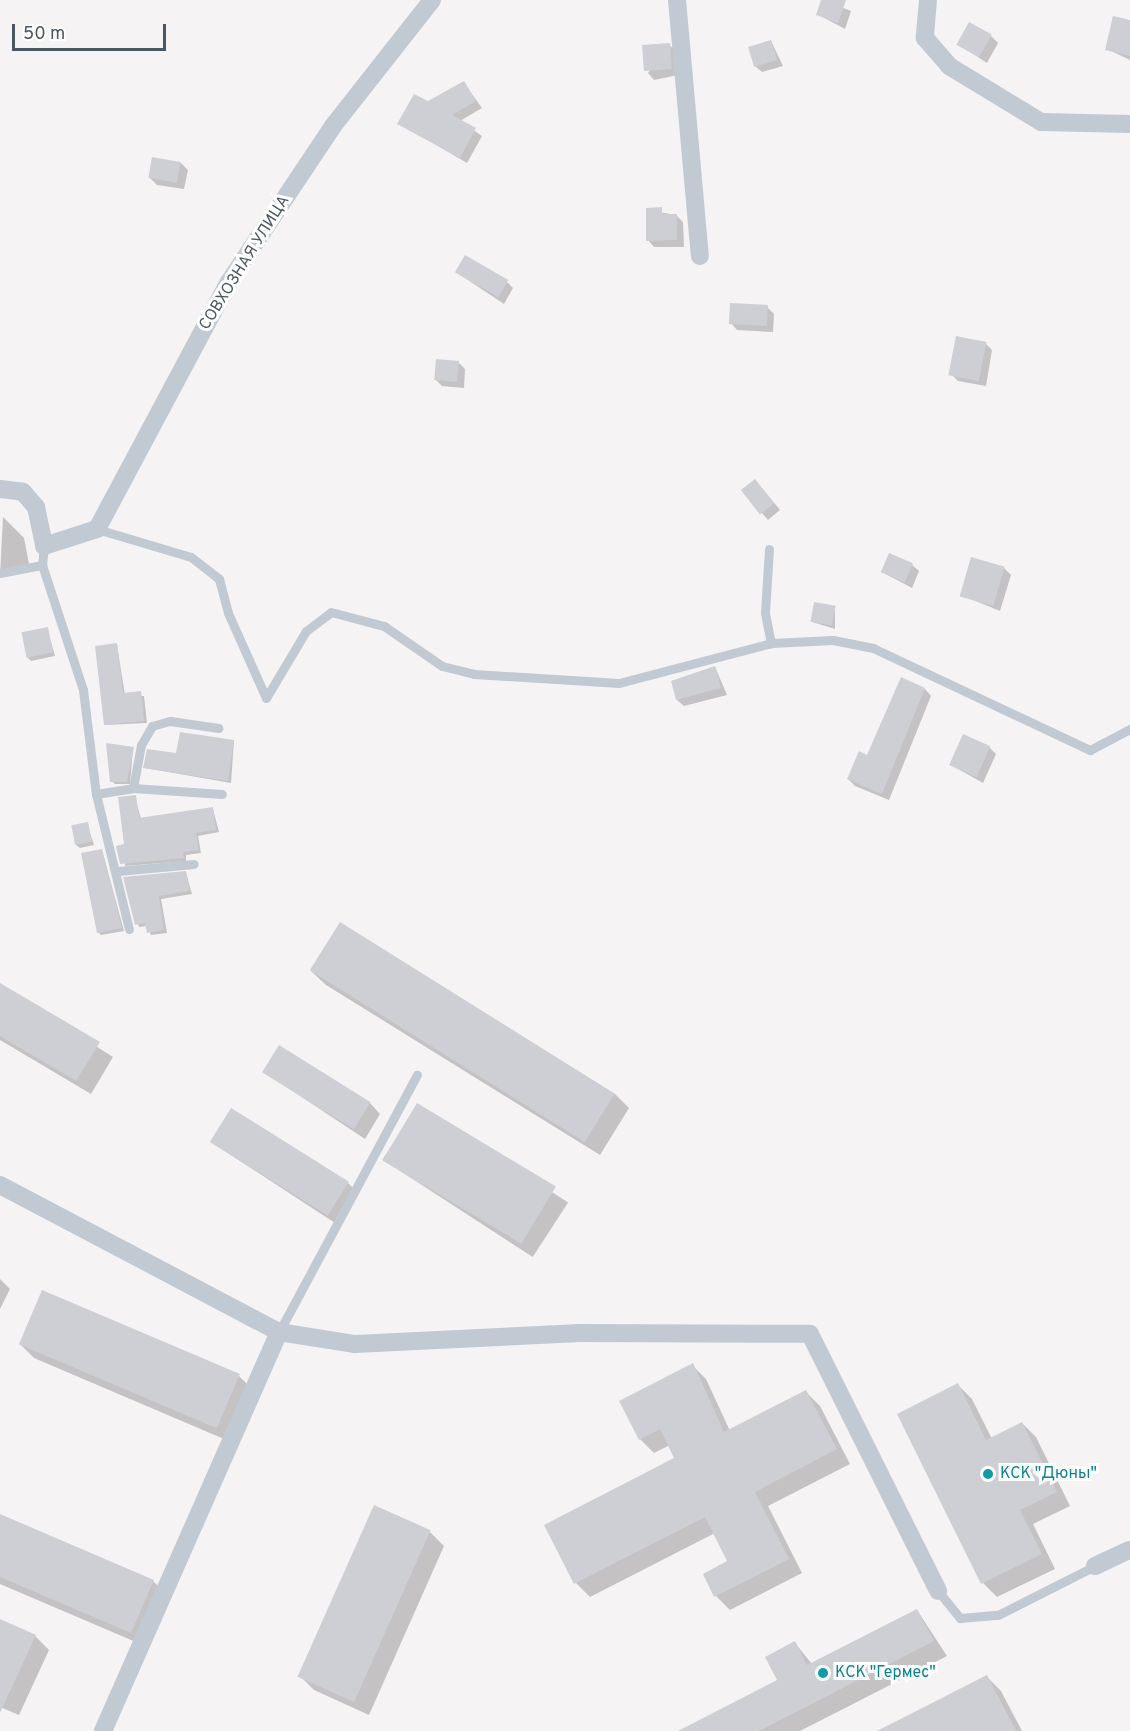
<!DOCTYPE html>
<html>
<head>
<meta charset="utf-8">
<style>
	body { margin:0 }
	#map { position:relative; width:1130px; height:1731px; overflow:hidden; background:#f5f3f3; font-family:Overpass,sans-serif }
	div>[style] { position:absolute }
	.shadow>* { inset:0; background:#0003; transform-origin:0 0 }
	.building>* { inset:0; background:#cdcfd5; transform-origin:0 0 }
	.service>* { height:9px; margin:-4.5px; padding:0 4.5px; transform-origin:4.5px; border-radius:4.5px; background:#c1cad2 }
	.minor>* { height:18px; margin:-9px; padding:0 9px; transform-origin:9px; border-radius:9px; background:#c1cad2 }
	.dots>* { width:16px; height:16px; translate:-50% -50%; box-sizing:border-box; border:3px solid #fff; border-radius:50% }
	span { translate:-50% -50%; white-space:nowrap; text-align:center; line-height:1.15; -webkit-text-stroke:6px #fff; paint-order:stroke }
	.street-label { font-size:16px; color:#4a5661 }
	.culture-label { font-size:16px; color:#0d838f }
	.left { translate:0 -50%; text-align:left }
	.scale { position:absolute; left:12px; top:24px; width:154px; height:27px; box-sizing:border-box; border:3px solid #4a5661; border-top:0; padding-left:8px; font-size:18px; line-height:21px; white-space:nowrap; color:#4a5661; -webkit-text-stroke:4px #fff; paint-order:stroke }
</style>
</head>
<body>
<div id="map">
	<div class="shadow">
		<div style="clip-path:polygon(823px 0,851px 11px,845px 29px,817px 14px)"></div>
		<div style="clip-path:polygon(1130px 22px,1130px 60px,1107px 49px)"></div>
		<div style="clip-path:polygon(991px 36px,998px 43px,987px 63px,958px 44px)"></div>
		<div style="clip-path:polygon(771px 41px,783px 66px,762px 72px,755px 66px)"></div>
		<div style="clip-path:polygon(669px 45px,676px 51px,678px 75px,654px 80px,648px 73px)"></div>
		<div style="clip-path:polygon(464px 83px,482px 108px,460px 121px,482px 136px,467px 163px,399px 123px)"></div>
		<div style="clip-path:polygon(181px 163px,188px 170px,184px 189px,157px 185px,150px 178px)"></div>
		<div style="clip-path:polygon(647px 210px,676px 215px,683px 222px,684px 247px,654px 247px,648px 240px)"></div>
		<div style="clip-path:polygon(456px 272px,507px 282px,513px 288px,504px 304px)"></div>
		<div style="clip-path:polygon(767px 307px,774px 314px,773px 332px,737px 330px,731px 323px)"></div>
		<div style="clip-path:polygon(985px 343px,992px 350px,986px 386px,958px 381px,951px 374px)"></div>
		<div style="clip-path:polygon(458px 362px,465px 369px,464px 388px,442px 386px,435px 379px)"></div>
		<div style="clip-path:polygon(762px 488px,780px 510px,768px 520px,762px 513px)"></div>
		<div style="clip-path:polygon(3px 517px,24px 538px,30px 569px,0 576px)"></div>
		<div style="clip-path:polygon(912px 565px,919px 571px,912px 588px,882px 572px)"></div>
		<div style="clip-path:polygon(1004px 568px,1011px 575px,1000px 611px,961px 595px)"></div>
		<div style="clip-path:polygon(835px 607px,835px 629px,812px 622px)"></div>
		<div style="clip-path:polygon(47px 628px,55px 656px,31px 661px,28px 658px)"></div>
		<div style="clip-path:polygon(117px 645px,125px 695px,144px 696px,147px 723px,105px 725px)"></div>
		<div style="clip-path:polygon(715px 667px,727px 695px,684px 706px,677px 700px)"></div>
		<div style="clip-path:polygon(925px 689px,931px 696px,889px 800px,855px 786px,848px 779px)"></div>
		<div style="clip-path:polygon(234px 741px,231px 783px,145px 768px)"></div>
		<div style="clip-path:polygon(989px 747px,996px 754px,983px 783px,951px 765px)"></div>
		<div style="clip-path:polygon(133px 749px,130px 784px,115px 784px,112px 781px)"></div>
		<div style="clip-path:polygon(135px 797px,141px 819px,213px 809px,219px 832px,198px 836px,201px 853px,186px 855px,186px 861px,125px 866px)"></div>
		<div style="clip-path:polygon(87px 824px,94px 845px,80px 848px,76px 845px)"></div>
		<div style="clip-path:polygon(102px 850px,124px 931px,101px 935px,98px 932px)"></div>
		<div style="clip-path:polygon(186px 873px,192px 894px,161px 899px,167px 933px,151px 935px,147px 926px,139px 927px,125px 879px)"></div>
		<div style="clip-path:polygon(340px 925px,615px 1094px,629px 1108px,600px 1155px,326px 985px,311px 971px)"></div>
		<div style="clip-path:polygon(0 985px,113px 1057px,91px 1094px,0 1040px)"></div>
		<div style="clip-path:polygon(264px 1072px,370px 1103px,380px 1114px,365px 1139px)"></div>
		<div style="left:418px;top:1105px;width:179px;height:65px;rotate:33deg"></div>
		<div style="clip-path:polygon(211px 1142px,348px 1183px,358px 1193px,338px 1225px)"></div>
		<div style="clip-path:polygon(0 1279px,10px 1289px,0 1309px)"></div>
		<div style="clip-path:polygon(20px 1344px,239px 1376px,253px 1390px,231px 1442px,34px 1358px)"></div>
		<div style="clip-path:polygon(692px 1365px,706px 1379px,730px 1431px,806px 1392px,820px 1406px,850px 1464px,768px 1506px,802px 1573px,730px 1610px,716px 1596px,729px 1562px,715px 1533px,590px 1597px,576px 1583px,546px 1525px,676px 1458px,670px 1445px,654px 1453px,640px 1439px)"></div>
		<div style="clip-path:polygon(958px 1385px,972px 1399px,992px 1439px,1022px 1423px,1036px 1437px,1070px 1506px,1033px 1524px,1055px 1569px,997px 1597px,983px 1583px,899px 1414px)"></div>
		<div style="clip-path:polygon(0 1515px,153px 1581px,167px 1595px,145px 1646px,0 1584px)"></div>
		<div style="clip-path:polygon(430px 1532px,444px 1546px,369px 1715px,314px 1690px,300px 1676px)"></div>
		<div style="clip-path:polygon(917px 1610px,947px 1656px,800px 1731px,681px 1731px,779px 1681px,795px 1643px,812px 1664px)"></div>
		<div style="clip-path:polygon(0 1621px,35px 1636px,49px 1650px,19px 1715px,0 1707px)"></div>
		<div style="clip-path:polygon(987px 1677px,1001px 1691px,1022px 1731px,881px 1731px)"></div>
	</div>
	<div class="building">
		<div style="clip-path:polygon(821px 0,846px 0,838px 23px,816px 15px)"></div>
		<div style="clip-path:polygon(1113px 16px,1130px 20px,1130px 56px,1105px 50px)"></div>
		<div style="left:969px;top:22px;width:26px;height:26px;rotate:29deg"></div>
		<div style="left:771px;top:40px;width:21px;height:24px;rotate:73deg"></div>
		<div style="left:670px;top:43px;width:26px;height:28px;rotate:86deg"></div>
		<div style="clip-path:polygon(464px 81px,476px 101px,452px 115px,476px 128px,460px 158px,397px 124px,414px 94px,428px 101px)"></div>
		<div style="left:152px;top:157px;width:29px;height:21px;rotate:10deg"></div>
		<div style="clip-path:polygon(662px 207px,662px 214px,677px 214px,677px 240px,646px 241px,646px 208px)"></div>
		<div style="left:465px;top:255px;width:50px;height:20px;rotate:30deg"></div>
		<div style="left:730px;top:303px;width:38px;height:21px;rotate:3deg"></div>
		<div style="left:956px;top:336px;width:31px;height:40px;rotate:11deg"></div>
		<div style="left:436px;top:359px;width:23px;height:21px;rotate:5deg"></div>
		<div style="left:755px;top:479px;width:31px;height:18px;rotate:52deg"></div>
		<div style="left:889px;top:553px;width:26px;height:21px;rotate:23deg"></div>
		<div style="left:971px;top:557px;width:35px;height:41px;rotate:16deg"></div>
		<div style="left:814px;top:602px;width:22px;height:20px;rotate:10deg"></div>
		<div style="left:48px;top:627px;width:26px;height:27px;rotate:79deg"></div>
		<div style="clip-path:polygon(117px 643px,123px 693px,141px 691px,144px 721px,104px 725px,95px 646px)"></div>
		<div style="clip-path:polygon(715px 666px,721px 688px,676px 700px,671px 681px)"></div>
		<div style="clip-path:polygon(901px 677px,925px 688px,882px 794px,847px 779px,859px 751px,867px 755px)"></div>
		<div style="clip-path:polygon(180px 732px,234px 740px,228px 781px,143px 768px,147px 749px,176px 753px)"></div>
		<div style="left:963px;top:734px;width:30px;height:34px;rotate:24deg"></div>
		<div style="clip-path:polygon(106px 743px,134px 747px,127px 782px,110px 782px)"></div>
		<div style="clip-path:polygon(136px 795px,139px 818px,213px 807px,216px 830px,196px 833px,199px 850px,183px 852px,184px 858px,120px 864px,116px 846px,124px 844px,118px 797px)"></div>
		<div style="left:88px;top:822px;width:20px;height:17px;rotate:79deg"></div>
		<div style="clip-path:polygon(102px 849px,122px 928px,97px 933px,81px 853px)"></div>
		<div style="clip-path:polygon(186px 871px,190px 891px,159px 896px,164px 930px,147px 933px,145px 923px,135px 925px,123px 877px)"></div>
		<div style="left:340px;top:922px;width:324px;height:57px;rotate:32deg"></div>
		<div style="clip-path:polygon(0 983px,100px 1042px,76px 1081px,0 1036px)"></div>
		<div style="left:279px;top:1045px;width:108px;height:32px;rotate:32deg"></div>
		<div style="left:417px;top:1103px;width:162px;height:67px;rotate:31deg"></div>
		<div style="left:231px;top:1108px;width:139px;height:40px;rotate:32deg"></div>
		<div style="left:42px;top:1290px;width:215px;height:59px;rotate:23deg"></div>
		<div style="clip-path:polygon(693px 1363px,724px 1432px,806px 1390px,837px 1449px,755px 1492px,789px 1559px,714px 1597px,703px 1574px,727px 1561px,705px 1517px,574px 1584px,544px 1525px,674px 1458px,660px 1429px,639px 1440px,619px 1401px)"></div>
		<div style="clip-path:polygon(958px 1383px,986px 1440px,1022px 1422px,1057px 1492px,1020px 1510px,1042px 1554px,981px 1584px,897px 1414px)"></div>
		<div style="left:374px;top:1505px;width:62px;height:188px;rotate:24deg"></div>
		<div style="clip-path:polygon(0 1514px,154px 1580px,131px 1633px,0 1577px)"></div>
		<div style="clip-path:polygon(917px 1609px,934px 1641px,759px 1731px,678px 1731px,777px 1680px,765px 1657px,795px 1641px,807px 1665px)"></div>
		<div style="clip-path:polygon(0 1619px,36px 1635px,0 1713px)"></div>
		<div style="clip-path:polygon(987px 1675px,1016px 1731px,877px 1731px)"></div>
	</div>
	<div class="service">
		<div style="left:97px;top:529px;width:98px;rotate:16.6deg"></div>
		<div style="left:191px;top:557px;width:36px;rotate:38deg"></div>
		<div style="left:219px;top:579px;width:35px;rotate:75deg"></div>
		<div style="left:228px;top:613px;width:93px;rotate:65.9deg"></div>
		<div style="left:266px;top:698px;width:78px;rotate:-59.2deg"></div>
		<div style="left:306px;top:631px;width:31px;rotate:-37deg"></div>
		<div style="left:331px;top:612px;width:55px;rotate:14.8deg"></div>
		<div style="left:384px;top:626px;width:70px;rotate:34.6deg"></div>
		<div style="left:442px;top:666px;width:33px;rotate:14deg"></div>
		<div style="left:474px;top:674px;width:145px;rotate:3.6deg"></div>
		<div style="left:619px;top:683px;width:157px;rotate:-14.7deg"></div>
		<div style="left:769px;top:549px;width:64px;rotate:93.6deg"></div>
		<div style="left:765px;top:613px;width:31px;rotate:79deg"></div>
		<div style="left:771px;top:643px;width:62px;rotate:-2.8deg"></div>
		<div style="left:833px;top:640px;width:41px;rotate:11.3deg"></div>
		<div style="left:873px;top:648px;width:240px;rotate:25.2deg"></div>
		<div style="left:1090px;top:750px;width:45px;rotate:-27.7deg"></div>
		<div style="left:42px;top:565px;width:132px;rotate:71.8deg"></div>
		<div style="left:83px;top:690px;width:105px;rotate:82.9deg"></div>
		<div style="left:96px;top:794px;width:139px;rotate:76.3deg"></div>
		<div style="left:0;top:573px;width:43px;rotate:-10.8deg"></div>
		<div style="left:42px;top:565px;width:19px;rotate:-84deg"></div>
		<div style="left:133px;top:788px;width:44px;rotate:-79.5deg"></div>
		<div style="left:141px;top:745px;width:22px;rotate:-60deg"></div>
		<div style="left:152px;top:726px;width:19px;rotate:-16deg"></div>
		<div style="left:170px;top:721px;width:49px;rotate:8.3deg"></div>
		<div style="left:96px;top:794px;width:37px;rotate:-9deg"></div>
		<div style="left:133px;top:788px;width:89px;rotate:3.9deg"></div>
		<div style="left:118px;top:871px;width:76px;rotate:-5.3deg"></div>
		<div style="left:279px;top:1332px;width:292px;rotate:-61.8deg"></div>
		<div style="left:938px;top:1591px;width:35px;rotate:51deg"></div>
		<div style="left:960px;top:1618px;width:38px;rotate:-5deg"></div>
		<div style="left:998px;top:1615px;width:109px;rotate:-26.8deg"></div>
	</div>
	<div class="minor">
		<div style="left:677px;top:0;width:257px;rotate:84.9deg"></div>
		<div style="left:928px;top:0;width:38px;rotate:95deg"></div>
		<div style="left:925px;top:38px;width:37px;rotate:49deg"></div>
		<div style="left:949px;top:66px;width:108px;rotate:31.3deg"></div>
		<div style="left:1041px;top:122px;width:89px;rotate:1.3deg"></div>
		<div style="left:0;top:489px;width:23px;rotate:7deg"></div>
		<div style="left:23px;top:492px;width:20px;rotate:49deg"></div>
		<div style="left:36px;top:507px;width:40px;rotate:78deg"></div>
		<div style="left:44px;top:546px;width:56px;rotate:-17.8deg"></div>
		<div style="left:97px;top:529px;width:280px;rotate:-61.9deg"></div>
		<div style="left:229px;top:282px;width:187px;rotate:-56.3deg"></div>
		<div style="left:333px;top:126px;width:160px;rotate:-51.8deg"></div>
		<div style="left:0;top:1185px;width:315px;rotate:27.8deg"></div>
		<div style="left:279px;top:1332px;width:77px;rotate:9deg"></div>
		<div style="left:355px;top:1344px;width:221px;rotate:-2.8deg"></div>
		<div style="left:576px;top:1333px;width:234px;rotate:0.2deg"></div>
		<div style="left:810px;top:1334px;width:287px;rotate:63.5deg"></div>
		<div style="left:1095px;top:1566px;width:38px;rotate:-25deg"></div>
		<div style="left:103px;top:1731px;width:436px;rotate:-66.2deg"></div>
	</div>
	<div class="dots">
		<div style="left:988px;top:1474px;background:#0f9aa8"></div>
		<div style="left:823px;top:1673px;background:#0f9aa8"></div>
	</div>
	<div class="street-label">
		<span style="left:245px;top:263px;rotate:-58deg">СОВХОЗНАЯ УЛИЦА</span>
	</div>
	<div class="culture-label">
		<span class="left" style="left:1000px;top:1474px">КСК "Дюны"</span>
		<span class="left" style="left:835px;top:1673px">КСК "Гермес"</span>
	</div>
	<div class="scale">50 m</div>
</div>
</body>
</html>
